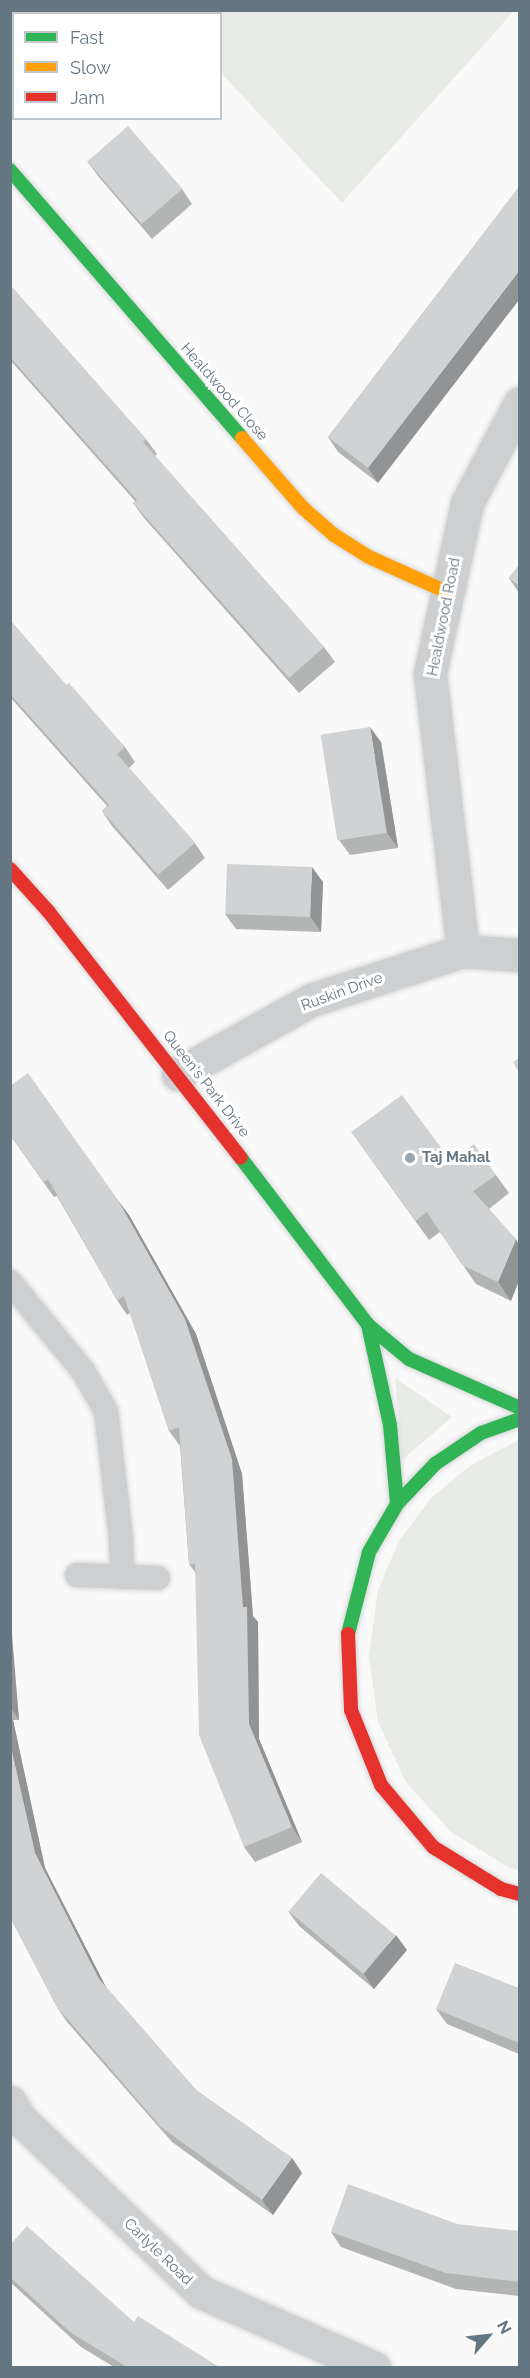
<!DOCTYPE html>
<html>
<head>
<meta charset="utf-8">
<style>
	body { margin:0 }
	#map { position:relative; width:530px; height:2378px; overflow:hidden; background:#f9f9f9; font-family:Raleway,sans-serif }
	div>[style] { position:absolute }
	.green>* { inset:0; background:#e8ebe6 }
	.roads { filter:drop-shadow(0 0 2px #d5d6d7) drop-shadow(0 0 2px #d5d6d7) }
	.lane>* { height:24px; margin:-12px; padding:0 12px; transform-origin:12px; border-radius:12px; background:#cecfd0 }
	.street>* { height:33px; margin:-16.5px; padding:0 16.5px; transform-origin:16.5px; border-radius:16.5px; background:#cecfd0 }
	.fast>* { height:14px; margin:-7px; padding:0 7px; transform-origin:7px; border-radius:7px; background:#30b455 }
	.slow>* { height:14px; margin:-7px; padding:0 7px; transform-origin:7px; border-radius:7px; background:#ff9f0a }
	.jam>* { height:14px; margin:-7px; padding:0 7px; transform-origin:7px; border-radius:7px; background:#e5322d }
	.wall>* { inset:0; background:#b3b5b5 }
	.shaded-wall>* { inset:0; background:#929394 }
	.building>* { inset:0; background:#d0d2d3; transform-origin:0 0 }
	.dots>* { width:16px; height:16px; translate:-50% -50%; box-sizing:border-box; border:3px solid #fff; border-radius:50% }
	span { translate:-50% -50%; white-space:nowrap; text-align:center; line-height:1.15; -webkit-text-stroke:6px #fff; paint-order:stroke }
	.street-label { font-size:15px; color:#657683 }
	.poi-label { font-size:15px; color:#657683; font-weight:700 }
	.left { translate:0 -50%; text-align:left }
	.frame { position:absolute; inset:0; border:12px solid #657683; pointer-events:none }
	.legend { position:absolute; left:12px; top:12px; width:210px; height:108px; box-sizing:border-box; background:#fff; border:2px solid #c1c8cd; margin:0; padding:8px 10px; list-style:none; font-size:18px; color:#657683 }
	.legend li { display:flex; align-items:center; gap:12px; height:30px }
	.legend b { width:30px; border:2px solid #c1c8cd }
	.north { position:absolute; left:458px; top:2306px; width:60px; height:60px; -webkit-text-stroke:4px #fff; paint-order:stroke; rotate:62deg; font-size:16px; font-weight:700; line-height:24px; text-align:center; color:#657683 }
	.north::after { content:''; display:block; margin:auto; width:21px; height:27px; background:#657683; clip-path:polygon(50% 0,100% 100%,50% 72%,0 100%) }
</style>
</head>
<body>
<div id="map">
	<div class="green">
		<div style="clip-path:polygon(162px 11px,514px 11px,342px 203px,221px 73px,220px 14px,165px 14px)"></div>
		<div style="clip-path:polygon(395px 1378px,452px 1417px,402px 1460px)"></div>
		<div style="clip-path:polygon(519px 1440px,520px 1440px,519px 1870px,508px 1867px,451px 1832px,406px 1782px,378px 1722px,369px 1656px,378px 1590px,399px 1541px,431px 1498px,471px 1465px)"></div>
	</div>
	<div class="roads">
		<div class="lane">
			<div style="left:10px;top:1282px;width:115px;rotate:50.6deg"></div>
			<div style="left:83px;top:1371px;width:46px;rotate:60.1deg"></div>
			<div style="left:106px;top:1411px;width:129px;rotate:83.3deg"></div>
			<div style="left:121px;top:1539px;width:38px;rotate:88deg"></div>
			<div style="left:77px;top:1575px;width:81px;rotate:2.1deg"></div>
		</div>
		<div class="street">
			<div style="left:463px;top:951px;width:280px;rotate:-96.8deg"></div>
			<div style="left:430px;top:673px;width:174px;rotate:-77.7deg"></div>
			<div style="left:467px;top:503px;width:113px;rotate:-62.1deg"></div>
			<div style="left:178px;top:1074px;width:152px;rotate:-29.1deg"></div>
			<div style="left:311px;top:1000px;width:160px;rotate:-17.9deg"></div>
			<div style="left:463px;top:951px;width:57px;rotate:4deg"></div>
			<div style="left:10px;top:2102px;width:18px;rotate:61deg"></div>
			<div style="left:19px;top:2118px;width:252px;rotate:43.7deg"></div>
			<div style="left:201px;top:2292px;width:189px;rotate:23.7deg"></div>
		</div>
		<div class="fast">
			<div style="left:10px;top:170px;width:354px;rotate:49.1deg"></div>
			<div style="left:241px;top:1158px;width:210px;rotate:52.7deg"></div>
			<div style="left:368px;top:1325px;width:53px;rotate:39.7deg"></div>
			<div style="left:409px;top:1359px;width:121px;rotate:23.8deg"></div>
			<div style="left:368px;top:1325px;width:102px;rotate:77.6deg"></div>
			<div style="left:390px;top:1425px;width:79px;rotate:84.9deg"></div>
			<div style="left:348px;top:1634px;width:85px;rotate:-75.6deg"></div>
			<div style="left:369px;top:1552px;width:56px;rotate:-59.7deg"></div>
			<div style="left:397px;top:1504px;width:55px;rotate:-46.5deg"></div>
			<div style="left:435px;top:1464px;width:55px;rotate:-34deg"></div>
			<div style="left:481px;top:1433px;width:41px;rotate:-19.7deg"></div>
		</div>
		<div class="slow">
			<div style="left:242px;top:438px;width:93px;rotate:48.9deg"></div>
			<div style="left:303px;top:508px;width:41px;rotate:41.1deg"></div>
			<div style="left:334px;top:535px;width:41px;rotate:32.2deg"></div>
			<div style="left:369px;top:557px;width:85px;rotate:24.2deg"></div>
		</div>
		<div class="jam">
			<div style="left:10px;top:869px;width:57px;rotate:47.9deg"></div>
			<div style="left:48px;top:911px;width:313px;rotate:52deg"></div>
			<div style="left:348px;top:1634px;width:76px;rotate:87.7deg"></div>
			<div style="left:351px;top:1710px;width:81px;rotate:68.2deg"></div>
			<div style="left:381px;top:1785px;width:81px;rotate:50deg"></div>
			<div style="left:433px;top:1847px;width:80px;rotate:31.7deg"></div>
			<div style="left:501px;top:1889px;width:20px;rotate:15deg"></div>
		</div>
	</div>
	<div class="wall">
		<div style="clip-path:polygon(87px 161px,182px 189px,192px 204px,152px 239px,98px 176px)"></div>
		<div style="clip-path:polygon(519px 187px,378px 483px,338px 452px,328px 437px)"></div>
		<div style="clip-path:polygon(10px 285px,146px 439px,157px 454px,155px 456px,324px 647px,335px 662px,299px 693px,144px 518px,133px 503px,135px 501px,10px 360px)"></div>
		<div style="clip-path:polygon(519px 565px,519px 593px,509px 578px)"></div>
		<div style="clip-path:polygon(10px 620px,66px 685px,125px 747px,135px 762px,129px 768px,195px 843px,205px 858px,168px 890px,112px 826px,102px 811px,107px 806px,10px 697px)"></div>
		<div style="clip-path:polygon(381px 742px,398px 848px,350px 855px,339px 840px)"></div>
		<div style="clip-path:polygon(323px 882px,321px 932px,236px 929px,225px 914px)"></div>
		<div style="clip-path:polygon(10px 1135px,129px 1215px,196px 1334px,242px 1474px,253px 1616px,258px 1622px,259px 1739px,302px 1842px,255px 1862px,244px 1847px,195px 1572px,189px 1564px,180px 1446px,169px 1431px,130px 1313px,127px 1315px,117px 1300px,57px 1196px,54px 1197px)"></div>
		<div style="clip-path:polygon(365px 1151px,451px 1161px,496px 1175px,509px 1193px,489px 1209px,511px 1301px,476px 1284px,440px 1232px,429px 1240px)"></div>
		<div style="clip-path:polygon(10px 1622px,19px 1720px,13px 1720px,45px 1868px,106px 1987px,196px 2090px,292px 2158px,302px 2173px,273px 2215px,172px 2142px,67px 2022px,57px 2007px,10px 1917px)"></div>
		<div style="clip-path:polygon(288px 1911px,407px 1950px,374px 1989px,299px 1926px)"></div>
		<div style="clip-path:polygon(519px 1988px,519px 2054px,447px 2024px,436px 2009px)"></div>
		<div style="clip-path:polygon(519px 2231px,519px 2296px,456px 2289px,341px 2247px,331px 2232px)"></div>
		<div style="clip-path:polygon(10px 2245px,134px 2322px,219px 2367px,114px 2367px,81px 2347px,10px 2282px)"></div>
	</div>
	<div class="shaded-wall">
		<div style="clip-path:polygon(519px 271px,519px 300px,378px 483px,368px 468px)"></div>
		<div style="clip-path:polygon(370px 727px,381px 742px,398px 848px,387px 833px)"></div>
		<div style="clip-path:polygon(312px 867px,323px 882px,321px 932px,310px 916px)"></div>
		<div style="clip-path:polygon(118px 1200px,129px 1215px,196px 1334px,242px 1474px,253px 1616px,258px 1622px,259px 1739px,302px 1842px,292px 1827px,249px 1724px,243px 1607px)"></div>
		<div style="clip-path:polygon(516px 1239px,519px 1245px,519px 1281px,511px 1301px,498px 1282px)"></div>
		<div style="clip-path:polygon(11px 1622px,19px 1720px,10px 1707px)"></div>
		<div style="clip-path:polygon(10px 1717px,13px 1720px,45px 1868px,110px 1995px,99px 1979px,35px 1853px,10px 1743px)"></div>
		<div style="clip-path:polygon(396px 1935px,407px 1950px,374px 1989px,364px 1974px)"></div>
		<div style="clip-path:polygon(292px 2158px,302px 2173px,273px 2215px,262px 2200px)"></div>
	</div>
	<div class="building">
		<div style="clip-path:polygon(70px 10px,75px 10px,77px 14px,66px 14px)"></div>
		<div style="left:128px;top:126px;width:83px;height:54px;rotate:49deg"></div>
		<div style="clip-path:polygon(519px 187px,519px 271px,368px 468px,328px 437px)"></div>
		<div style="clip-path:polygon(10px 285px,146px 439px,143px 442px,324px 647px,289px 678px,133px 503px,137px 500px,10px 357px)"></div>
		<div style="clip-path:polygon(519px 565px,519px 586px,509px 578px)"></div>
		<div style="clip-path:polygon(10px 620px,66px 685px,69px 683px,125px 747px,117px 754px,195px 843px,158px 875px,102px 811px,109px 805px,10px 694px)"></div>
		<div style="left:370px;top:727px;width:107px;height:50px;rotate:81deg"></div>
		<div style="left:227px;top:864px;width:85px;height:50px;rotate:2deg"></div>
		<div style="clip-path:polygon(519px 1058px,519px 1073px,513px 1062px)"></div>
		<div style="clip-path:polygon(28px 1073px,118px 1200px,185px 1319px,232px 1459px,243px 1607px,247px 1607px,249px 1724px,292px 1827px,244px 1847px,199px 1735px,195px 1564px,189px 1564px,179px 1427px,169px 1431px,124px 1296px,117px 1300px,48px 1179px,44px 1182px,10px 1135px,10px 1086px)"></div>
		<div style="clip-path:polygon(402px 1095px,451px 1161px,474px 1144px,496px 1175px,473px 1191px,516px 1239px,498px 1282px,462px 1265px,427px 1212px,416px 1221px,351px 1132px)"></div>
		<div style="clip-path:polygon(10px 1743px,35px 1853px,99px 1979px,196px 2090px,292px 2158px,262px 2200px,161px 2127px,57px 2007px,10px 1917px)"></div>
		<div style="left:321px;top:1873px;width:97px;height:50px;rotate:40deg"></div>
		<div style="clip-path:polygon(455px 1963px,519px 1988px,519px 2043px,436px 2009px)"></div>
		<div style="clip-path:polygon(348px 2184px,457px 2224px,519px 2231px,519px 2282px,446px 2273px,331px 2232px)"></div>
		<div style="clip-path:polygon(27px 2226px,134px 2322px,138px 2316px,219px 2367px,127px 2367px,70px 2332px,10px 2277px,10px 2245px)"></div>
	</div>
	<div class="dots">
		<div style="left:410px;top:1158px;background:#99a4ac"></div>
	</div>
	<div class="street-label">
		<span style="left:224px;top:392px;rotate:49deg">Healdwood Close</span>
		<span style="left:444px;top:617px;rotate:-79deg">Healdwood Road</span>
		<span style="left:342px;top:992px;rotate:-20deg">Ruskin Drive</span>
		<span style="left:206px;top:1084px;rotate:52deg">Queen's Park Drive</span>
		<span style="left:158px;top:2252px;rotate:44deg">Carlyle Road</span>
	</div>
	<div class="poi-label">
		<span class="left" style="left:422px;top:1158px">Taj Mahal</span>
	</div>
	<div class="frame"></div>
	<ul class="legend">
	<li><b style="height:8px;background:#30b455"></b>Fast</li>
	<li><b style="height:8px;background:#ff9f0a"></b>Slow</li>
	<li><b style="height:8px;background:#e5322d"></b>Jam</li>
	</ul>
	<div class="north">N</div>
</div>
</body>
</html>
